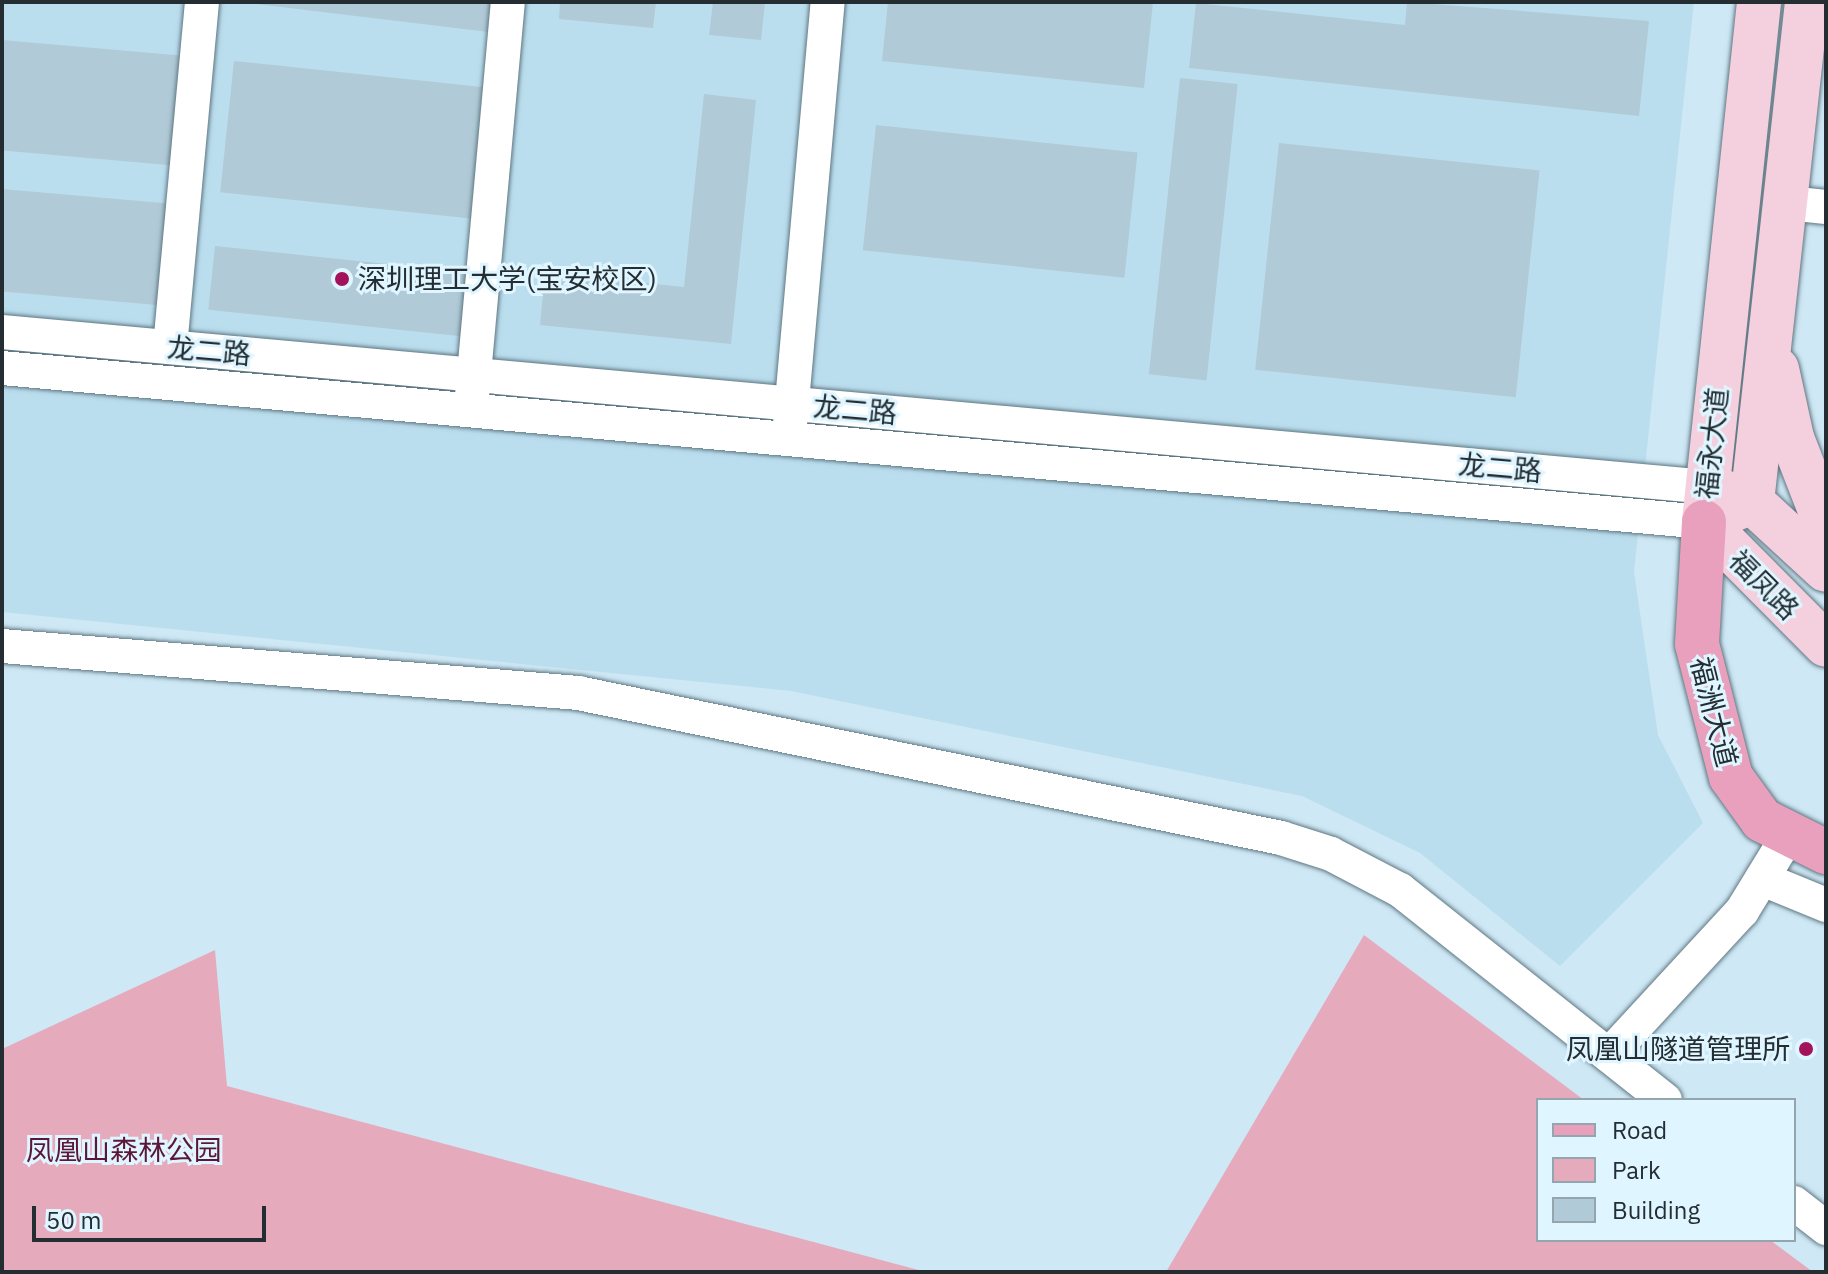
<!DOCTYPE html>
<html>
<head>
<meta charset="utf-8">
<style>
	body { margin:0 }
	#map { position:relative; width:1828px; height:1274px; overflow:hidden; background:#cee8f5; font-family:"IBM Plex Sans","Noto Sans SC",sans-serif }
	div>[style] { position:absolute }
	.built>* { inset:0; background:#bbdeee }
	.green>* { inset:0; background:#e6aabd }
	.building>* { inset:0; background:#b0cad7; transform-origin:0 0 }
	.roads { filter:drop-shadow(0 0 2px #5f7782) drop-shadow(0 0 2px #5f7782) }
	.minor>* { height:34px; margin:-17px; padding:0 17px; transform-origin:17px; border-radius:17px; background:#fff }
	.secondary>* { height:44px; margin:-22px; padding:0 22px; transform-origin:22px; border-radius:22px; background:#f4cfdd }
	.primary>* { height:44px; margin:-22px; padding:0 22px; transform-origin:22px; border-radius:22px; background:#e8a0bc }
	.dots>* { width:22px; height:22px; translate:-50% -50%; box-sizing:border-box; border:4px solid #dff5ff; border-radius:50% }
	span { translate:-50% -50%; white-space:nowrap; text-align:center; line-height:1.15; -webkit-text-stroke:6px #dff5ff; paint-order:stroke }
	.poi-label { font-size:28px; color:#232d32 }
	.left { translate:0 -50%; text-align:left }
	.right { translate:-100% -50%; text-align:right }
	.street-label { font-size:28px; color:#232d32 }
	.park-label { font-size:28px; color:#5d1736 }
	.frame { position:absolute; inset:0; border:4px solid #232d32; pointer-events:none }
	.legend { position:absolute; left:1536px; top:1098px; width:260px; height:144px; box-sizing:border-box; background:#dff5ff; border:2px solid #94a5ad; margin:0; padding:10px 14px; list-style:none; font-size:24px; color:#232d32 }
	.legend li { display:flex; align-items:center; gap:16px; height:40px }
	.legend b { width:40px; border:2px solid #94a5ad }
	.scale { position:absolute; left:32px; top:1206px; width:234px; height:36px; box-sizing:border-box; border:4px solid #232d32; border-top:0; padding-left:10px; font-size:24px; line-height:28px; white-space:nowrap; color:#232d32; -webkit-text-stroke:6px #dff5ff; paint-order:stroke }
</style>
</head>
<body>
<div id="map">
	<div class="built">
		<div style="clip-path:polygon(2px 2px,1694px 2px,1634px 572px,1658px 735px,1703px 823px,1560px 966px,1420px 853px,1302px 796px,791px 691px,2px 612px)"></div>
	</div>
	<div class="green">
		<div style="clip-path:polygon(1364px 935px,1584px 1100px,1538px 1100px,1538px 1240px,1770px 1240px,1813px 1272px,1166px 1272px)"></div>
		<div style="clip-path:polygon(215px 950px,227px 1086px,926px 1272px,2px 1272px,2px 1049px)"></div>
	</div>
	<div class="building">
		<div style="clip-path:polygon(240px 2px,500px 2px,497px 33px)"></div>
		<div style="clip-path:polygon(560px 2px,656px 2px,653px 28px,559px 19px)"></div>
		<div style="clip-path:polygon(713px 2px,765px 2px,761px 40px,709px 35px)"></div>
		<div style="clip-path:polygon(888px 2px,1153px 2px,1144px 88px,882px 61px)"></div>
		<div style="clip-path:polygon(1407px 2px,1649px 21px,1639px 116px,1189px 68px,1196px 3px,1405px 25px)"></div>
		<div style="left:2px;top:40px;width:185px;height:110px;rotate:5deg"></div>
		<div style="left:234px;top:61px;width:259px;height:132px;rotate:6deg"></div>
		<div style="left:1180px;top:78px;width:58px;height:298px;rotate:6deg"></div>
		<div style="clip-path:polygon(704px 94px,756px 100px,731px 344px,540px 325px,545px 273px,684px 287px)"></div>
		<div style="left:876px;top:125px;width:263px;height:126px;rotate:6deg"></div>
		<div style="left:1279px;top:143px;width:262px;height:228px;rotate:6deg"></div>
		<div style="left:2px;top:189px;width:170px;height:102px;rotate:5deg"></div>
		<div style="left:215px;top:246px;width:259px;height:64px;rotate:6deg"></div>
	</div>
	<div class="roads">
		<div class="minor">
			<div style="left:1788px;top:203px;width:38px;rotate:6deg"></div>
			<div style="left:2px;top:332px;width:1712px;rotate:5.19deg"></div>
			<div style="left:170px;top:347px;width:346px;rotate:-84.7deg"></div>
			<div style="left:2px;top:368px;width:1709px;rotate:5.17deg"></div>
			<div style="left:472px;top:396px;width:396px;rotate:-84.8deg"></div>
			<div style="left:790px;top:424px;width:424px;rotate:-84.9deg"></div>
			<div style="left:2px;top:646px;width:578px;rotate:4.66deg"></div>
			<div style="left:578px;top:693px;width:718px;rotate:11.65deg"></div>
			<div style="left:1281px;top:838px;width:52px;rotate:17.7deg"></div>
			<div style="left:1331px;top:854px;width:78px;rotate:27.6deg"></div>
			<div style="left:1400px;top:890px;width:338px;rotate:38.4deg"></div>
			<div style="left:1765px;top:880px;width:66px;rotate:22.3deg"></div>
			<div style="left:1609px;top:1055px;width:196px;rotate:-47.3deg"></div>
			<div style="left:1742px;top:911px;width:88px;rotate:-58.5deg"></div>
			<div style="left:1794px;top:1203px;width:41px;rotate:38deg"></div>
		</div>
		<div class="secondary">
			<div style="left:1777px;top:369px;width:71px;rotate:77.7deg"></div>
			<div style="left:1792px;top:438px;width:94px;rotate:68.9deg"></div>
			<div style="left:1724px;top:492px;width:30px;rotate:20deg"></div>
			<div style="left:1752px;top:502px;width:100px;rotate:42.6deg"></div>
			<div style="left:1704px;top:522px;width:52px;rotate:-22.6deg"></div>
			<div style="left:1752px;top:502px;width:503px;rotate:-83.72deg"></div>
			<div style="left:1704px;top:522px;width:523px;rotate:-83.96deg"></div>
			<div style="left:1704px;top:522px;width:173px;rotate:45.2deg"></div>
		</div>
		<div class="primary">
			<div style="left:1704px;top:522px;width:122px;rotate:93.3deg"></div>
			<div style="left:1697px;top:644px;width:137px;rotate:75.7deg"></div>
			<div style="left:1731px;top:777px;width:53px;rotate:54.2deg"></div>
			<div style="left:1762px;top:820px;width:72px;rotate:26.6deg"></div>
		</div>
	</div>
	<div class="dots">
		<div style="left:342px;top:279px;background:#a2135b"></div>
		<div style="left:1806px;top:1049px;background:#a2135b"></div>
	</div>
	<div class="poi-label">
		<span class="left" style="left:358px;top:279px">深圳理工大学(宝安校区)</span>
		<span class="right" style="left:1790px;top:1049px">凤凰山隧道管理所</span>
	</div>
	<div class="street-label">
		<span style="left:209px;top:351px;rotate:5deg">龙二路</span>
		<span style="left:855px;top:410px;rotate:5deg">龙二路</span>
		<span style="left:1712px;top:443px;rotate:-84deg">福永大道</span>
		<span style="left:1500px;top:468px;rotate:5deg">龙二路</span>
		<span style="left:1764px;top:585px;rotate:45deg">福凤路</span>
		<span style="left:1714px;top:712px;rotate:76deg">福洲大道</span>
	</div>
	<div class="park-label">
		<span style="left:124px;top:1150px">凤凰山森林公园</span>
	</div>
	<div class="frame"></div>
	<ul class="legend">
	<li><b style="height:10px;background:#e8a0bc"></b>Road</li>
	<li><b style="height:22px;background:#e6aabd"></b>Park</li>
	<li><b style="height:22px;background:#b0cad7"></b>Building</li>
	</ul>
	<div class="scale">50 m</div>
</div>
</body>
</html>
